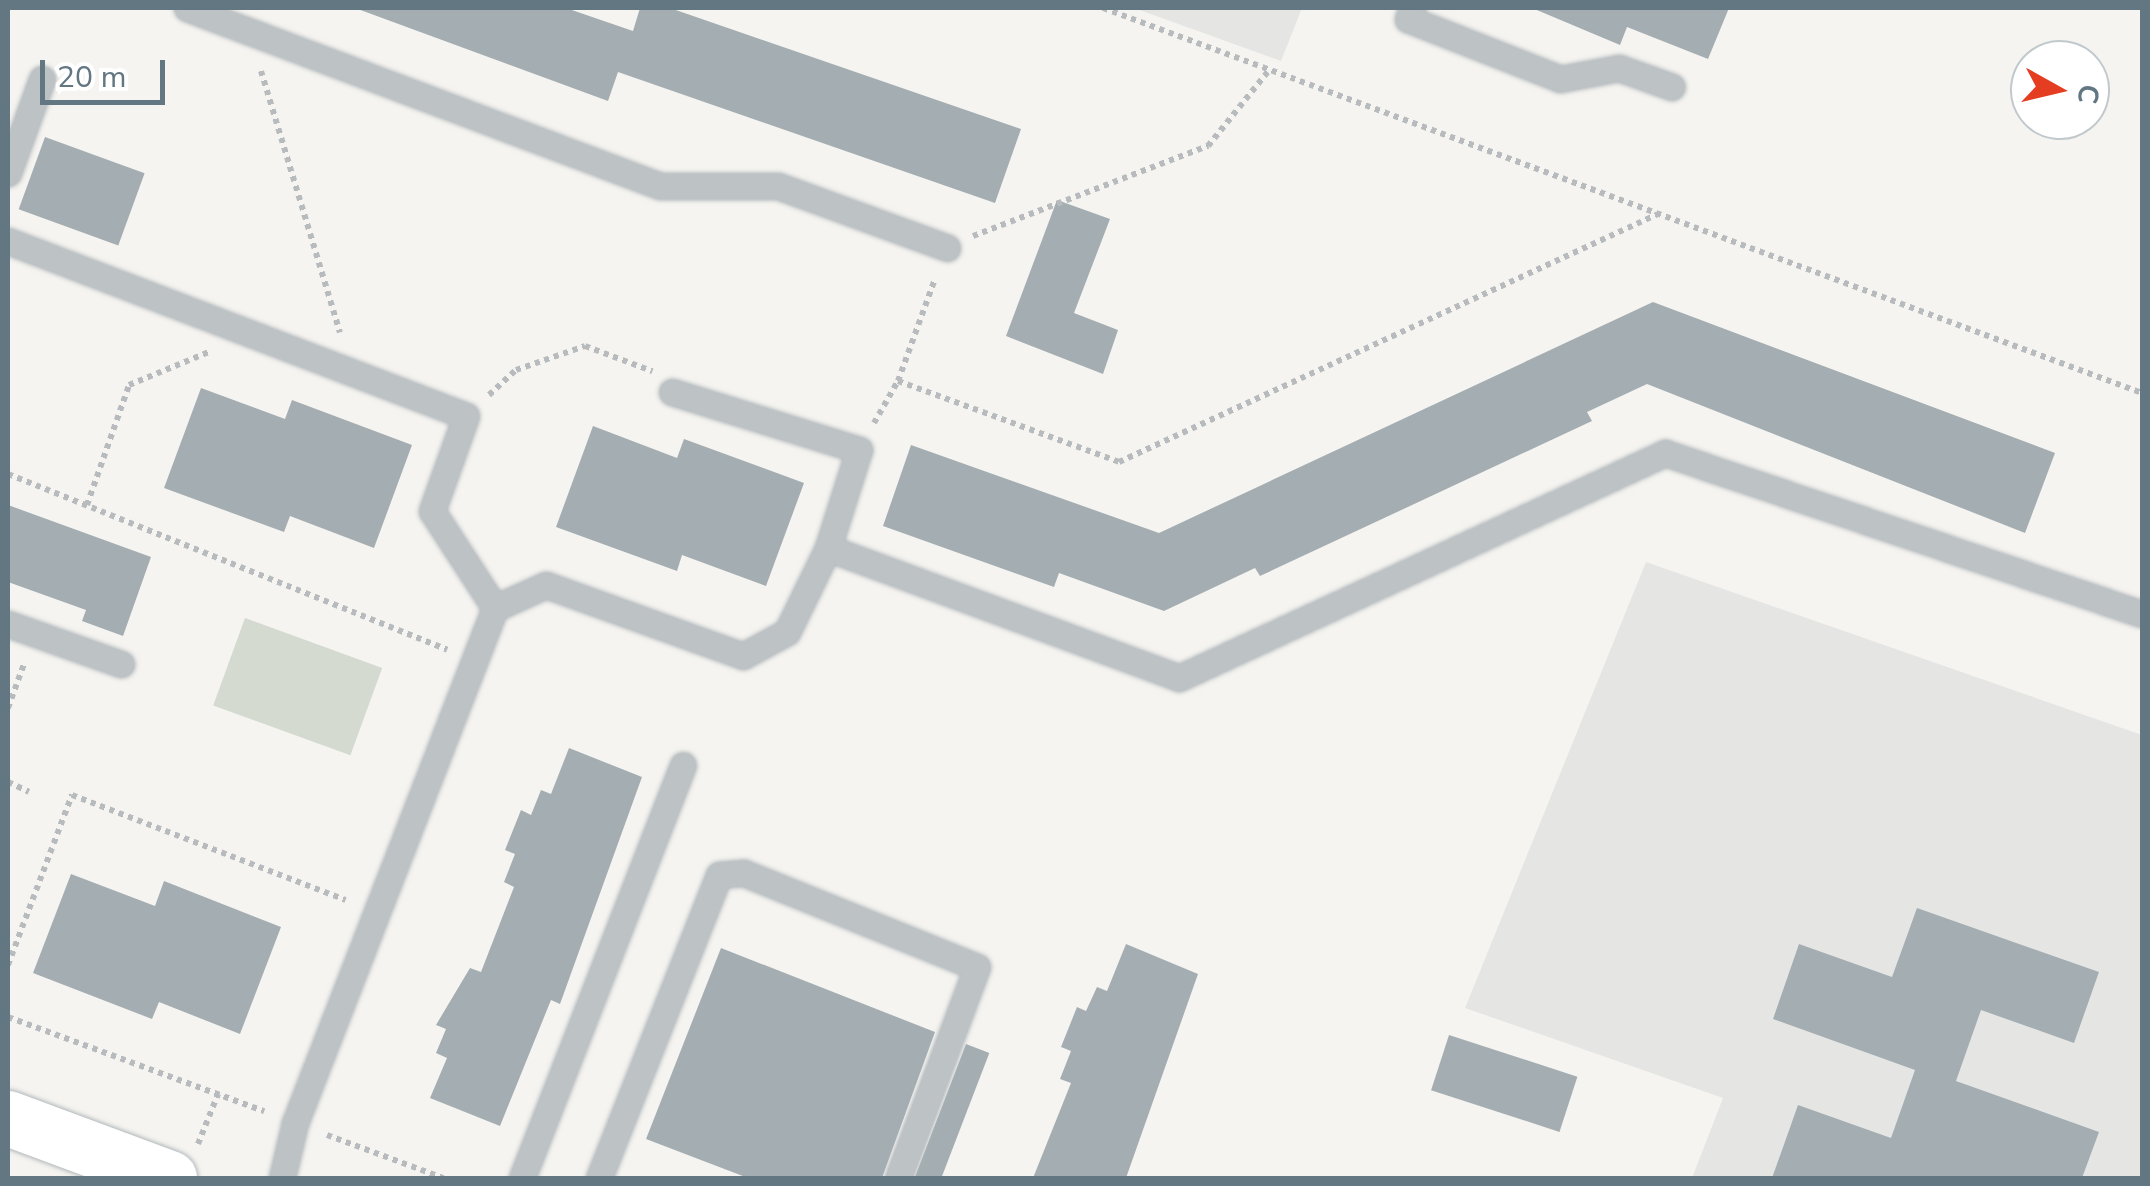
<!DOCTYPE html>
<html>
<head>
<meta charset="utf-8">
<style>
	body { margin:0 }
	#map { position:relative; width:2150px; height:1186px; overflow:hidden; background:#f5f4f0; font-family:"Nunito Sans",sans-serif }
	div>[style] { position:absolute }
	.built>* { inset:0; background:#e5e6e4 }
	.green>* { inset:0; background:#d4dad0; transform-origin:0 0 }
	.building>* { inset:0; background:#a4aeb2; transform-origin:0 0 }
	.path>* { height:6px; margin-top:-3px; transform-origin:0; background:repeating-linear-gradient(90deg,#b7bbbd 0 5px,transparent 0 10px) }
	.roads { filter:drop-shadow(0 0 2px #b2b8bc) drop-shadow(0 0 2px #b2b8bc) }
	.lane>* { height:25px; margin:-12.5px; padding:0 12.5px; transform-origin:12.5px; border-radius:12.5px; background:#bdc2c5 }
	.secondary>* { height:55px; margin:-27.5px; padding:0 27.5px; transform-origin:27.5px; border-radius:27.5px; background:#fff }
	span { translate:-50% -50%; white-space:nowrap; text-align:center; line-height:1.15; -webkit-text-stroke:10px #fff; paint-order:stroke }
	.frame { position:absolute; inset:0; border:10px solid #637782; pointer-events:none }
	.north { position:absolute; left:2010px; top:40px; width:100px; height:100px; box-sizing:border-box; background:#fff; border:2px solid #c1c9cd; border-radius:50%; rotate:98deg; font-size:28px; font-weight:700; line-height:40px; text-align:center; color:#637782 }
	.north::after { content:''; display:block; margin:auto; width:35px; height:45px; background:#e43d21; clip-path:polygon(50% 0,100% 100%,50% 72%,0 100%) }
	.scale { position:absolute; left:40px; top:60px; width:125px; height:45px; box-sizing:border-box; border:5px solid #637782; border-top:0; padding-left:12px; font-size:30px; line-height:35px; white-space:nowrap; color:#637782; -webkit-text-stroke:8px #fff; paint-order:stroke }
</style>
</head>
<body>
<div id="map">
	<div class="built">
		<div style="clip-path:polygon(1134px 8px,1302px 8px,1281px 61px)"></div>
		<div style="clip-path:polygon(1646px 562px,2142px 735px,2142px 1178px,1692px 1178px,1723px 1098px,1465px 1008px)"></div>
	</div>
	<div class="green">
		<div style="left:245px;top:618px;width:146px;height:93px;rotate:20deg"></div>
	</div>
	<div class="building">
		<div style="clip-path:polygon(355px 8px,566px 8px,633px 31px,640px 8px,670px 8px,1021px 129px,995px 203px,618px 72px,608px 101px)"></div>
		<div style="clip-path:polygon(1532px 8px,1729px 8px,1708px 59px,1627px 27px,1620px 45px)"></div>
		<div style="left:45px;top:137px;width:106px;height:77px;rotate:20deg"></div>
		<div style="clip-path:polygon(1057px 200px,1110px 219px,1074px 313px,1118px 330px,1103px 374px,1006px 336px)"></div>
		<div style="clip-path:polygon(1653px 302px,2055px 453px,2025px 533px,1647px 384px,1587px 412px,1592px 421px,1260px 576px,1255px 568px,1164px 611px,1059px 573px,1054px 587px,883px 526px,911px 445px,1159px 533px)"></div>
		<div style="clip-path:polygon(201px 388px,285px 419px,292px 400px,412px 445px,374px 548px,290px 516px,284px 532px,164px 488px)"></div>
		<div style="clip-path:polygon(593px 426px,677px 458px,684px 439px,804px 483px,766px 586px,682px 555px,677px 571px,556px 527px)"></div>
		<div style="clip-path:polygon(8px 505px,151px 557px,123px 636px,82px 621px,86px 610px,8px 582px)"></div>
		<div style="clip-path:polygon(569px 748px,642px 777px,560px 1004px,551px 1000px,500px 1126px,430px 1098px,447px 1058px,436px 1053px,446px 1029px,436px 1025px,470px 968px,481px 972px,514px 887px,504px 882px,515px 854px,505px 850px,521px 810px,531px 815px,541px 790px,551px 794px)"></div>
		<div style="clip-path:polygon(71px 874px,155px 906px,164px 881px,281px 927px,240px 1034px,159px 1002px,152px 1019px,33px 973px)"></div>
		<div style="clip-path:polygon(1917px 908px,2099px 972px,2074px 1043px,1981px 1010px,1956px 1081px,2099px 1132px,2082px 1178px,1772px 1178px,1798px 1105px,1891px 1138px,1915px 1070px,1773px 1019px,1799px 944px,1892px 977px)"></div>
		<div style="clip-path:polygon(1126px 944px,1198px 974px,1126px 1178px,1033px 1178px,1071px 1083px,1060px 1079px,1071px 1051px,1061px 1047px,1077px 1007px,1086px 1011px,1097px 987px,1107px 991px)"></div>
		<div style="clip-path:polygon(721px 948px,935px 1032px,882px 1178px,748px 1178px,646px 1139px)"></div>
		<div style="left:1449px;top:1035px;width:135px;height:58px;rotate:18deg"></div>
		<div style="left:966px;top:1044px;width:25px;height:143px;rotate:21deg"></div>
	</div>
	<div class="path">
		<div style="left:1103px;top:8px;width:1108px;rotate:20.33deg"></div>
		<div style="left:261px;top:71px;width:273px;rotate:73.2deg"></div>
		<div style="left:973px;top:236px;width:252px;rotate:-21deg"></div>
		<div style="left:1208px;top:146px;width:99px;rotate:-51.2deg"></div>
		<div style="left:898px;top:381px;width:109px;rotate:-70.1deg"></div>
		<div style="left:489px;top:395px;width:37px;rotate:-43deg"></div>
		<div style="left:516px;top:370px;width:73px;rotate:-19.2deg"></div>
		<div style="left:585px;top:346px;width:72px;rotate:20.5deg"></div>
		<div style="left:874px;top:423px;width:48px;rotate:-60.3deg"></div>
		<div style="left:898px;top:381px;width:235px;rotate:20.1deg"></div>
		<div style="left:1119px;top:462px;width:593px;rotate:-24.71deg"></div>
		<div style="left:8px;top:474px;width:473px;rotate:21.8deg"></div>
		<div style="left:87px;top:505px;width:127px;rotate:-70.7deg"></div>
		<div style="left:129px;top:385px;width:87px;rotate:-22.4deg"></div>
		<div style="left:8px;top:708px;width:47px;rotate:-70deg"></div>
		<div style="left:8px;top:782px;width:23px;rotate:25deg"></div>
		<div style="left:8px;top:965px;width:182px;rotate:-69.4deg"></div>
		<div style="left:72px;top:795px;width:293px;rotate:21deg"></div>
		<div style="left:8px;top:1017px;width:273px;rotate:20.2deg"></div>
		<div style="left:327px;top:1135px;width:124px;rotate:20.3deg"></div>
		<div style="left:198px;top:1144px;width:54px;rotate:-68.2deg"></div>
	</div>
	<div class="roads">
		<div class="lane">
			<div style="left:187px;top:8px;width:505px;rotate:20.62deg"></div>
			<div style="left:660px;top:186px;width:118px"></div>
			<div style="left:778px;top:186px;width:180px;rotate:20.1deg"></div>
			<div style="left:1412px;top:8px;width:12px;rotate:110deg"></div>
			<div style="left:1408px;top:19px;width:163px;rotate:21.5deg"></div>
			<div style="left:1560px;top:79px;width:60px;rotate:-10.6deg"></div>
			<div style="left:1619px;top:68px;width:56px;rotate:19.7deg"></div>
			<div style="left:8px;top:173px;width:100px;rotate:-70.1deg"></div>
			<div style="left:8px;top:241px;width:490px;rotate:20.9deg"></div>
			<div style="left:466px;top:416px;width:101px;rotate:109.7deg"></div>
			<div style="left:432px;top:511px;width:116px;rotate:57deg"></div>
			<div style="left:672px;top:392px;width:196px;rotate:17.2deg"></div>
			<div style="left:859px;top:450px;width:103px;rotate:107.6deg"></div>
			<div style="left:828px;top:548px;width:374px;rotate:20.3deg"></div>
			<div style="left:1179px;top:678px;width:536px;rotate:-24.84deg"></div>
			<div style="left:1665px;top:453px;width:503px;rotate:18.65deg"></div>
			<div style="left:8px;top:624px;width:120px;rotate:19.5deg"></div>
			<div style="left:282px;top:1178px;width:57px;rotate:-76.7deg"></div>
			<div style="left:295px;top:1123px;width:552px;rotate:-68.78deg"></div>
			<div style="left:495px;top:608px;width:56px;rotate:-24.3deg"></div>
			<div style="left:546px;top:585px;width:209px;rotate:19.8deg"></div>
			<div style="left:743px;top:656px;width:50px;rotate:-28.6deg"></div>
			<div style="left:787px;top:632px;width:93px;rotate:-64deg"></div>
			<div style="left:522px;top:1178px;width:443px;rotate:-68.7deg"></div>
			<div style="left:599px;top:1178px;width:326px;rotate:-68.4deg"></div>
			<div style="left:719px;top:875px;width:25px;rotate:-5deg"></div>
			<div style="left:744px;top:873px;width:251px;rotate:22deg"></div>
			<div style="left:977px;top:967px;width:225px;rotate:110.5deg"></div>
		</div>
		<div class="secondary">
			<div style="left:8px;top:1118px;width:172px;rotate:20.4deg"></div>
		</div>
	</div>
	<div class="frame"></div>
	<div class="north">С</div>
	<div class="scale">20 m</div>
</div>
</body>
</html>
